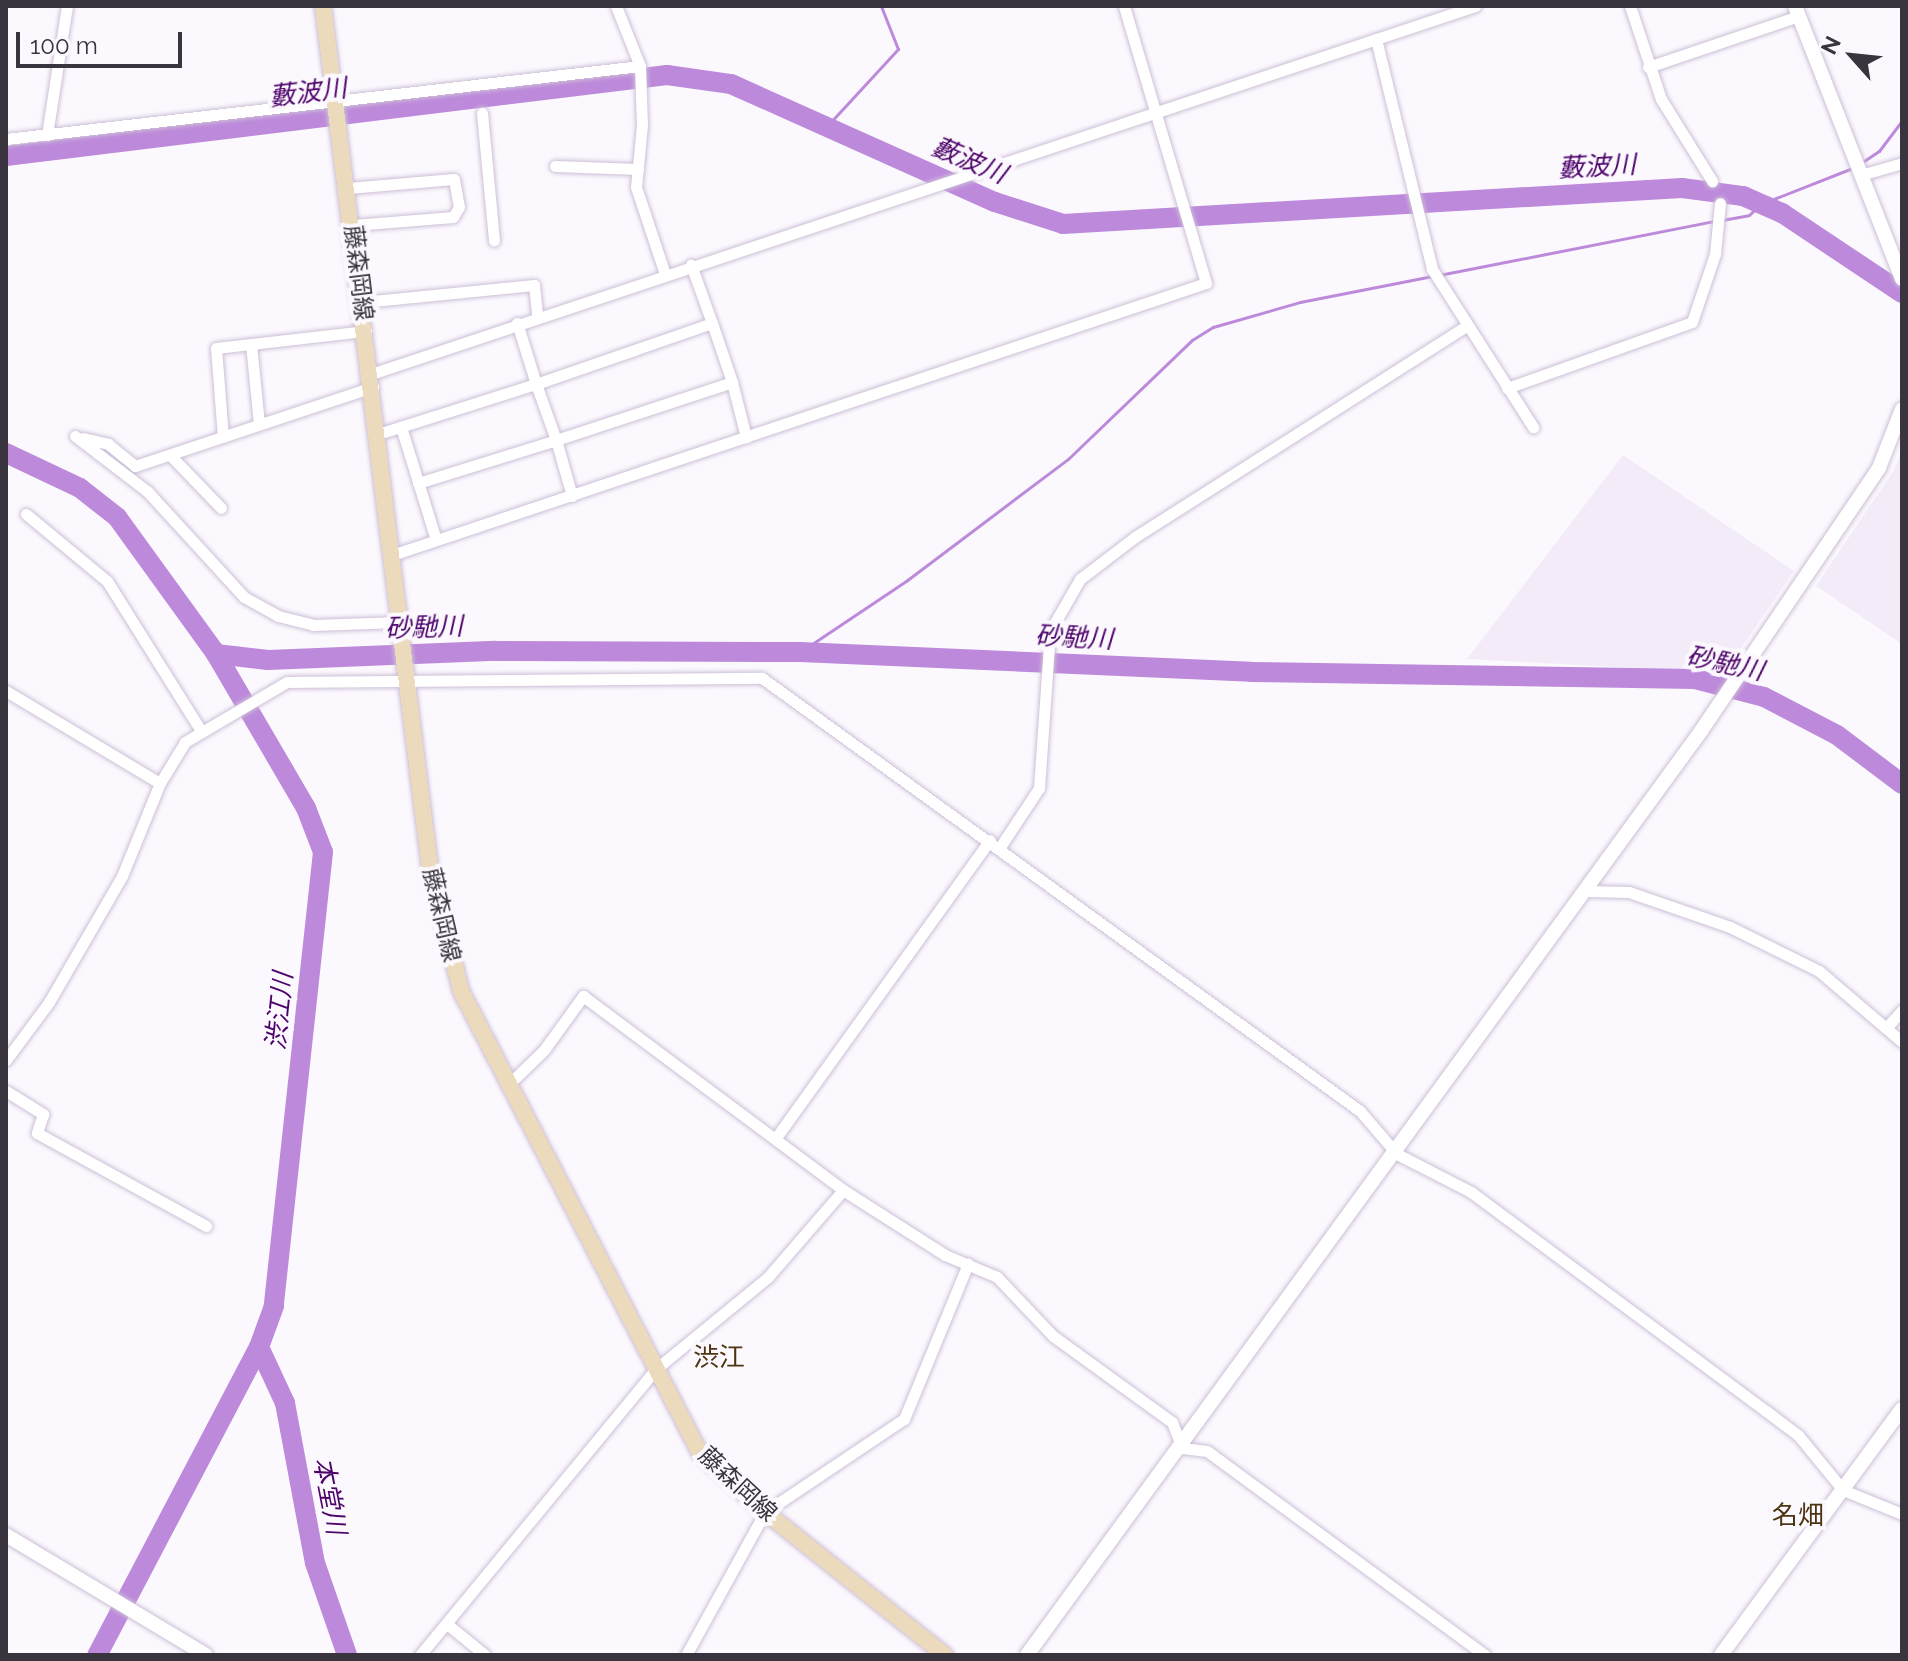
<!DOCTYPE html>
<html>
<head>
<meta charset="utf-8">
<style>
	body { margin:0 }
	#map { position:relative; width:1908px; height:1661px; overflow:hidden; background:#fcf9fe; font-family:Raleway,"Noto Sans JP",sans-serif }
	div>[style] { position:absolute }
	.built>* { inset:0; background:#f3ecf8 }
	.stream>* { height:3px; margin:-1.5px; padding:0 1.5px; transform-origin:1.5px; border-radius:1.5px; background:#bd8adb }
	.river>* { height:20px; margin:-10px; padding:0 10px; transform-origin:10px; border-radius:10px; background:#bd8adb }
	.roads { filter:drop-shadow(0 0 2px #cdbfd7) drop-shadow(0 0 2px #cdbfd7) }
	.minor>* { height:11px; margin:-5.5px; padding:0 5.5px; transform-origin:5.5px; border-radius:5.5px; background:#fff }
	.tertiary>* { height:14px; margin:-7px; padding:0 7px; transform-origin:7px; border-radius:7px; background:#fff }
	.secondary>* { height:16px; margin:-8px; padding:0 8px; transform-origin:8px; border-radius:8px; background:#ecdabc }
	span { translate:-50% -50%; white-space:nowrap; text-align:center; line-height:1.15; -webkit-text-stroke:8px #fcf9fe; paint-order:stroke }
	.street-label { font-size:24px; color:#3a343e }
	.water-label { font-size:26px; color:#4d036b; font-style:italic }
	.neighbourhood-label { font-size:26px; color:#4d3412 }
	.frame { position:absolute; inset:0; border:8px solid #3a343e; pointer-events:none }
	.north { position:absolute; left:1812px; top:16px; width:80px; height:80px; -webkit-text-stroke:6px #fcf9fe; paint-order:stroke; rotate:297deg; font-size:22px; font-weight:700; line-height:32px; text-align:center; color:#3a343e }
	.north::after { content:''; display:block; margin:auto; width:28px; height:36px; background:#3a343e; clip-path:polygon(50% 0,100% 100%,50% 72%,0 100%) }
	.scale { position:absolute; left:16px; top:32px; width:166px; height:36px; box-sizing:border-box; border:4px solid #3a343e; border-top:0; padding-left:10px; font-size:24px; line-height:28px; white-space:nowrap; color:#3a343e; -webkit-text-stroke:6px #fcf9fe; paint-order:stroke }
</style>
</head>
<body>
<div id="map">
	<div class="built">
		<div style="clip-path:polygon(1902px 450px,1902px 644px,1816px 586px,1894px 470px)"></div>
		<div style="clip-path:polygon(1623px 455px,1794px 571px,1724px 673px,1467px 659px)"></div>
	</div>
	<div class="stream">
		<div style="left:827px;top:126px;width:105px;rotate:-47.3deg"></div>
		<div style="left:898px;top:49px;width:46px;rotate:-111.6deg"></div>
		<div style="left:1861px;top:163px;width:22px;rotate:-34deg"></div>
		<div style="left:1879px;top:151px;width:39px;rotate:-53deg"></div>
		<div style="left:1722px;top:220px;width:27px;rotate:-10deg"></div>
		<div style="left:1749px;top:215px;width:16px;rotate:-43deg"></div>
		<div style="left:1761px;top:204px;width:101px;rotate:-21.5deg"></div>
		<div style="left:1439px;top:275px;width:281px;rotate:-11.1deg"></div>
		<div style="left:800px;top:652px;width:128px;rotate:-33.8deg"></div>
		<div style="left:906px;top:581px;width:203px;rotate:-37deg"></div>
		<div style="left:1068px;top:459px;width:172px;rotate:-43.8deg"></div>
		<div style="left:1192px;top:340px;width:25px;rotate:-32deg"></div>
		<div style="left:1213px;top:327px;width:91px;rotate:-16deg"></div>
		<div style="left:1300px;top:302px;width:135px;rotate:-11.1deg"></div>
	</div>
	<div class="river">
		<div style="left:6px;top:156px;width:666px;rotate:-6.99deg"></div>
		<div style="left:667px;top:75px;width:65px;rotate:8deg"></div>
		<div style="left:731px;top:84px;width:289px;rotate:24.1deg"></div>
		<div style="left:995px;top:202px;width:71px;rotate:17.9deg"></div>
		<div style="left:1063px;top:224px;width:620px;rotate:-3.33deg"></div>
		<div style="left:1682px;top:188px;width:62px;rotate:7.5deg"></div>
		<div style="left:1743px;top:196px;width:43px;rotate:23.6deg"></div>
		<div style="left:1782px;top:213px;width:144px;rotate:33.7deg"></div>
		<div style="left:6px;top:453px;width:82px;rotate:25.3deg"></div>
		<div style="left:80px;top:488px;width:47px;rotate:38.1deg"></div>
		<div style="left:117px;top:517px;width:169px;rotate:54.1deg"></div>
		<div style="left:216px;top:654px;width:178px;rotate:59.7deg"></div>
		<div style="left:306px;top:808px;width:47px;rotate:68.9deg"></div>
		<div style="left:323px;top:852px;width:457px;rotate:96.2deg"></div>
		<div style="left:274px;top:1306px;width:44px;rotate:110.1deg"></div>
		<div style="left:259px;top:1347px;width:348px;rotate:117.7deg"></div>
		<div style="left:216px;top:654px;width:52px;rotate:6.6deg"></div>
		<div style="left:268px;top:660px;width:228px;rotate:-2.3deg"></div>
		<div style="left:496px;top:651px;width:304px;rotate:0.2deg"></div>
		<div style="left:800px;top:652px;width:451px;rotate:2.5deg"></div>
		<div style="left:1251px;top:672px;width:444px;rotate:0.9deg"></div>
		<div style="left:1695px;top:679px;width:71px;rotate:14.6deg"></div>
		<div style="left:1764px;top:697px;width:82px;rotate:27.5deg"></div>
		<div style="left:1837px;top:735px;width:81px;rotate:37deg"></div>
		<div style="left:259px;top:1347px;width:62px;rotate:65.1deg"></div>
		<div style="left:285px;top:1403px;width:163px;rotate:79.4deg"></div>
		<div style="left:315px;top:1563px;width:97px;rotate:70.8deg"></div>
	</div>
	<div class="roads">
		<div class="minor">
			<div style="left:616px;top:6px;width:65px;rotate:68.2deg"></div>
			<div style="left:640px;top:66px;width:59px;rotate:88.1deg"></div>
			<div style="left:642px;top:125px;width:62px;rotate:95.5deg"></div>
			<div style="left:636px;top:187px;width:92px;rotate:71.6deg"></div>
			<div style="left:1630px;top:6px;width:98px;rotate:71.6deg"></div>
			<div style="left:1661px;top:99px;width:97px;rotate:58.1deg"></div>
			<div style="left:1376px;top:39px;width:237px;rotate:76.3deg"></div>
			<div style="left:1432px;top:269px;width:188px;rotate:57.4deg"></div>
			<div style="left:1648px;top:67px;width:159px;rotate:-18.7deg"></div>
			<div style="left:482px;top:113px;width:128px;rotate:84.6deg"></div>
			<div style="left:47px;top:135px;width:131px;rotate:-81.2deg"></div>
			<div style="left:6px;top:139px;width:638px;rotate:-6.57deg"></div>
			<div style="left:555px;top:166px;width:83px;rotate:2.1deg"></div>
			<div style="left:1864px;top:174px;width:40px;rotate:-16deg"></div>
			<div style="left:348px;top:188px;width:106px;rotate:-4.9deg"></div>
			<div style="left:454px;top:179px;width:28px;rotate:80deg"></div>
			<div style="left:459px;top:207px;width:12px;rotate:121deg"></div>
			<div style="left:453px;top:217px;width:100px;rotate:175.4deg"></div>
			<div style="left:363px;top:302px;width:172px;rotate:-5.7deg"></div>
			<div style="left:534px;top:285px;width:31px;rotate:84deg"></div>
			<div style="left:251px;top:344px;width:80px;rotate:84.3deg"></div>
			<div style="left:371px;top:374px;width:1164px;rotate:-18.43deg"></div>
			<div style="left:732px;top:382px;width:57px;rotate:75.7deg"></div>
			<div style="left:1507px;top:388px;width:196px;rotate:-19.6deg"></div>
			<div style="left:1692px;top:322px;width:72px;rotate:-71.3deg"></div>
			<div style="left:1715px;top:254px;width:51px;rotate:-84.4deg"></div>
			<div style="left:401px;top:427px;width:118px;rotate:72.8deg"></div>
			<div style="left:378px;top:434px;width:166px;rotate:-17.6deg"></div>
			<div style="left:536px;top:384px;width:64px;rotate:-107.3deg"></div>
			<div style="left:75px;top:436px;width:91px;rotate:37.4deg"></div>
			<div style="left:147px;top:491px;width:144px;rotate:47.5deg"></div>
			<div style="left:244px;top:597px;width:39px;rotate:29deg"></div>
			<div style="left:278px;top:616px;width:36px;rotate:14deg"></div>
			<div style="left:313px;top:625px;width:87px;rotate:-2deg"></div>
			<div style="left:223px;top:437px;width:89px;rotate:-94.5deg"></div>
			<div style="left:216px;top:348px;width:151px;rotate:-6.5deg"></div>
			<div style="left:83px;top:438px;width:26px;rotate:13deg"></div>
			<div style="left:108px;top:444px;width:35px;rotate:39deg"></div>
			<div style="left:135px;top:466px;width:251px;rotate:-18.4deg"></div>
			<div style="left:171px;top:456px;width:72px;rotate:46.1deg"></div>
			<div style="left:418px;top:483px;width:145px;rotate:-17.3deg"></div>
			<div style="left:556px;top:440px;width:59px;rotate:-109.7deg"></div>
			<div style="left:536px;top:384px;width:186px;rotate:-19.1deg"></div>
			<div style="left:712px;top:323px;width:62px;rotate:-109.9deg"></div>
			<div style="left:572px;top:496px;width:58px;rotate:-105.9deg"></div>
			<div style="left:556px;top:440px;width:185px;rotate:-18.2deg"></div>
			<div style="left:732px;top:382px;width:62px;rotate:-108.7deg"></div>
			<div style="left:26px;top:514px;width:105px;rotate:39.6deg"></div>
			<div style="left:107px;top:581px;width:177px;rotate:57.9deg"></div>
			<div style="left:392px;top:555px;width:858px;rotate:-18.48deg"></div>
			<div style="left:1206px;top:283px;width:289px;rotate:-106.5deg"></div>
			<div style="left:6px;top:691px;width:179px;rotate:30.9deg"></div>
			<div style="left:1000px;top:847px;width:71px;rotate:-56.5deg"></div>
			<div style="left:1039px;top:788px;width:157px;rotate:-86deg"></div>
			<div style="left:1050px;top:631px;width:60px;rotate:-60deg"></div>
			<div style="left:1080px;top:579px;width:69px;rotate:-37.4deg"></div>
			<div style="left:1135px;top:537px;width:393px;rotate:-32.5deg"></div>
			<div style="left:1588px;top:891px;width:41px;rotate:1.4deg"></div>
			<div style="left:1629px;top:892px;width:107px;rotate:19.1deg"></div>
			<div style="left:1730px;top:927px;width:99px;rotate:26.3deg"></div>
			<div style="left:1819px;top:971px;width:109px;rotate:40.5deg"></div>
			<div style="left:1886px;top:1028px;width:24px;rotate:-48deg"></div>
			<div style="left:6px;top:1060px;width:72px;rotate:-53.4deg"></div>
			<div style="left:49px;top:1002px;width:146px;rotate:-59.9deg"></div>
			<div style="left:122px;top:876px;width:100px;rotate:-67.8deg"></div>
			<div style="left:160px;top:783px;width:48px;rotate:-58.6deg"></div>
			<div style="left:185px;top:742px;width:118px;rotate:-30.5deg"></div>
			<div style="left:287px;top:682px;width:475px;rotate:-0.5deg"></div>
			<div style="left:762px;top:678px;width:738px;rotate:35.91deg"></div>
			<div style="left:1360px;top:1111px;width:57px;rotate:49.3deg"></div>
			<div style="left:1397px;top:1154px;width:83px;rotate:27.2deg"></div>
			<div style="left:1471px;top:1192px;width:367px;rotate:36.6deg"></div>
			<div style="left:1766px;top:1411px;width:40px;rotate:37deg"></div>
			<div style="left:1798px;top:1435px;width:71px;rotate:50.7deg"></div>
			<div style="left:1843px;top:1490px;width:64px;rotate:22.1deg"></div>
			<div style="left:510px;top:1083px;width:47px;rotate:-44.1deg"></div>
			<div style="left:544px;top:1050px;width:67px;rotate:-54.2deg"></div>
			<div style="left:583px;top:996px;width:324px;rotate:36.7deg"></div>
			<div style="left:843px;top:1190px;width:121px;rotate:32.5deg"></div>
			<div style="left:945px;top:1255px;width:56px;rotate:22.9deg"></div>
			<div style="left:997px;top:1277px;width:81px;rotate:46.5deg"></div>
			<div style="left:1053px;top:1336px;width:147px;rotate:35.9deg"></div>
			<div style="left:1172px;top:1422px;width:28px;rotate:69deg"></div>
			<div style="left:1182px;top:1448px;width:25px;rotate:7deg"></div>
			<div style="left:1207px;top:1451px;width:345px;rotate:36.3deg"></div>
			<div style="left:6px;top:1091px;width:44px;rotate:31.9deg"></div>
			<div style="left:43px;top:1114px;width:20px;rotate:108deg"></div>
			<div style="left:37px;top:1133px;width:193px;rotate:28.8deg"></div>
			<div style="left:775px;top:1139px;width:368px;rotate:-54.3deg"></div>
			<div style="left:447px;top:1624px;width:49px;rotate:39.2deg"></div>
			<div style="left:420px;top:1655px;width:372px;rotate:-50.5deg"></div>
			<div style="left:657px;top:1368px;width:144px;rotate:-39.3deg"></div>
			<div style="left:768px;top:1277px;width:115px;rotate:-49.2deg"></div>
			<div style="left:686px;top:1655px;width:163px;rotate:-61.1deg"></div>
			<div style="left:765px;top:1512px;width:167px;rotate:-33.8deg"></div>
			<div style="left:904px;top:1419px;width:168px;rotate:-67.6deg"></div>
		</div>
		<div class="tertiary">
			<div style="left:1795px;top:6px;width:293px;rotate:68.6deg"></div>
			<div style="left:6px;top:1535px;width:233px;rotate:31deg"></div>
			<div style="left:1027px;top:1655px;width:1144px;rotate:-53.89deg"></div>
			<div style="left:1701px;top:731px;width:318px;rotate:-55.9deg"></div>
			<div style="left:1879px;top:468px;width:63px;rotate:-68.7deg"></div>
			<div style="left:1721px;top:1655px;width:305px;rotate:-53.7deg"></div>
		</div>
		<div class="secondary">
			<div style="left:323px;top:6px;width:870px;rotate:82.93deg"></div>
			<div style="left:430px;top:869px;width:126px;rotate:75.7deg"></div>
			<div style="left:461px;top:991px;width:520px;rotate:62.65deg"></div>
			<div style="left:700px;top:1453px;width:88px;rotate:42.2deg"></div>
			<div style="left:765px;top:1512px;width:230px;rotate:38.5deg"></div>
		</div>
	</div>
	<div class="street-label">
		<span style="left:359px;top:273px;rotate:83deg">藤森岡線</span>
		<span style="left:442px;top:915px;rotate:77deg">藤森岡線</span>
		<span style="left:738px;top:1484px;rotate:43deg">藤森岡線</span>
	</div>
	<div class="water-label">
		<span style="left:308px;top:93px;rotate:-7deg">藪波川</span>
		<span style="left:969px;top:161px;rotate:23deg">藪波川</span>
		<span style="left:1597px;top:167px;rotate:-3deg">藪波川</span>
		<span style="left:424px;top:628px;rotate:-2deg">砂馳川</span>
		<span style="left:1074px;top:638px;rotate:3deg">砂馳川</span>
		<span style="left:1725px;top:664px;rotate:12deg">砂馳川</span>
		<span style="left:280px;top:1011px;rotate:-84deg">渋江川</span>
		<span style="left:329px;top:1496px;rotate:79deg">本堂川</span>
	</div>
	<div class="neighbourhood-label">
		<span style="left:719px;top:1358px">渋江</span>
		<span style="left:1798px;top:1516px">名畑</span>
	</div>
	<div class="frame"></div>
	<div class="north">N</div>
	<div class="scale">100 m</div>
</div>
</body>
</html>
